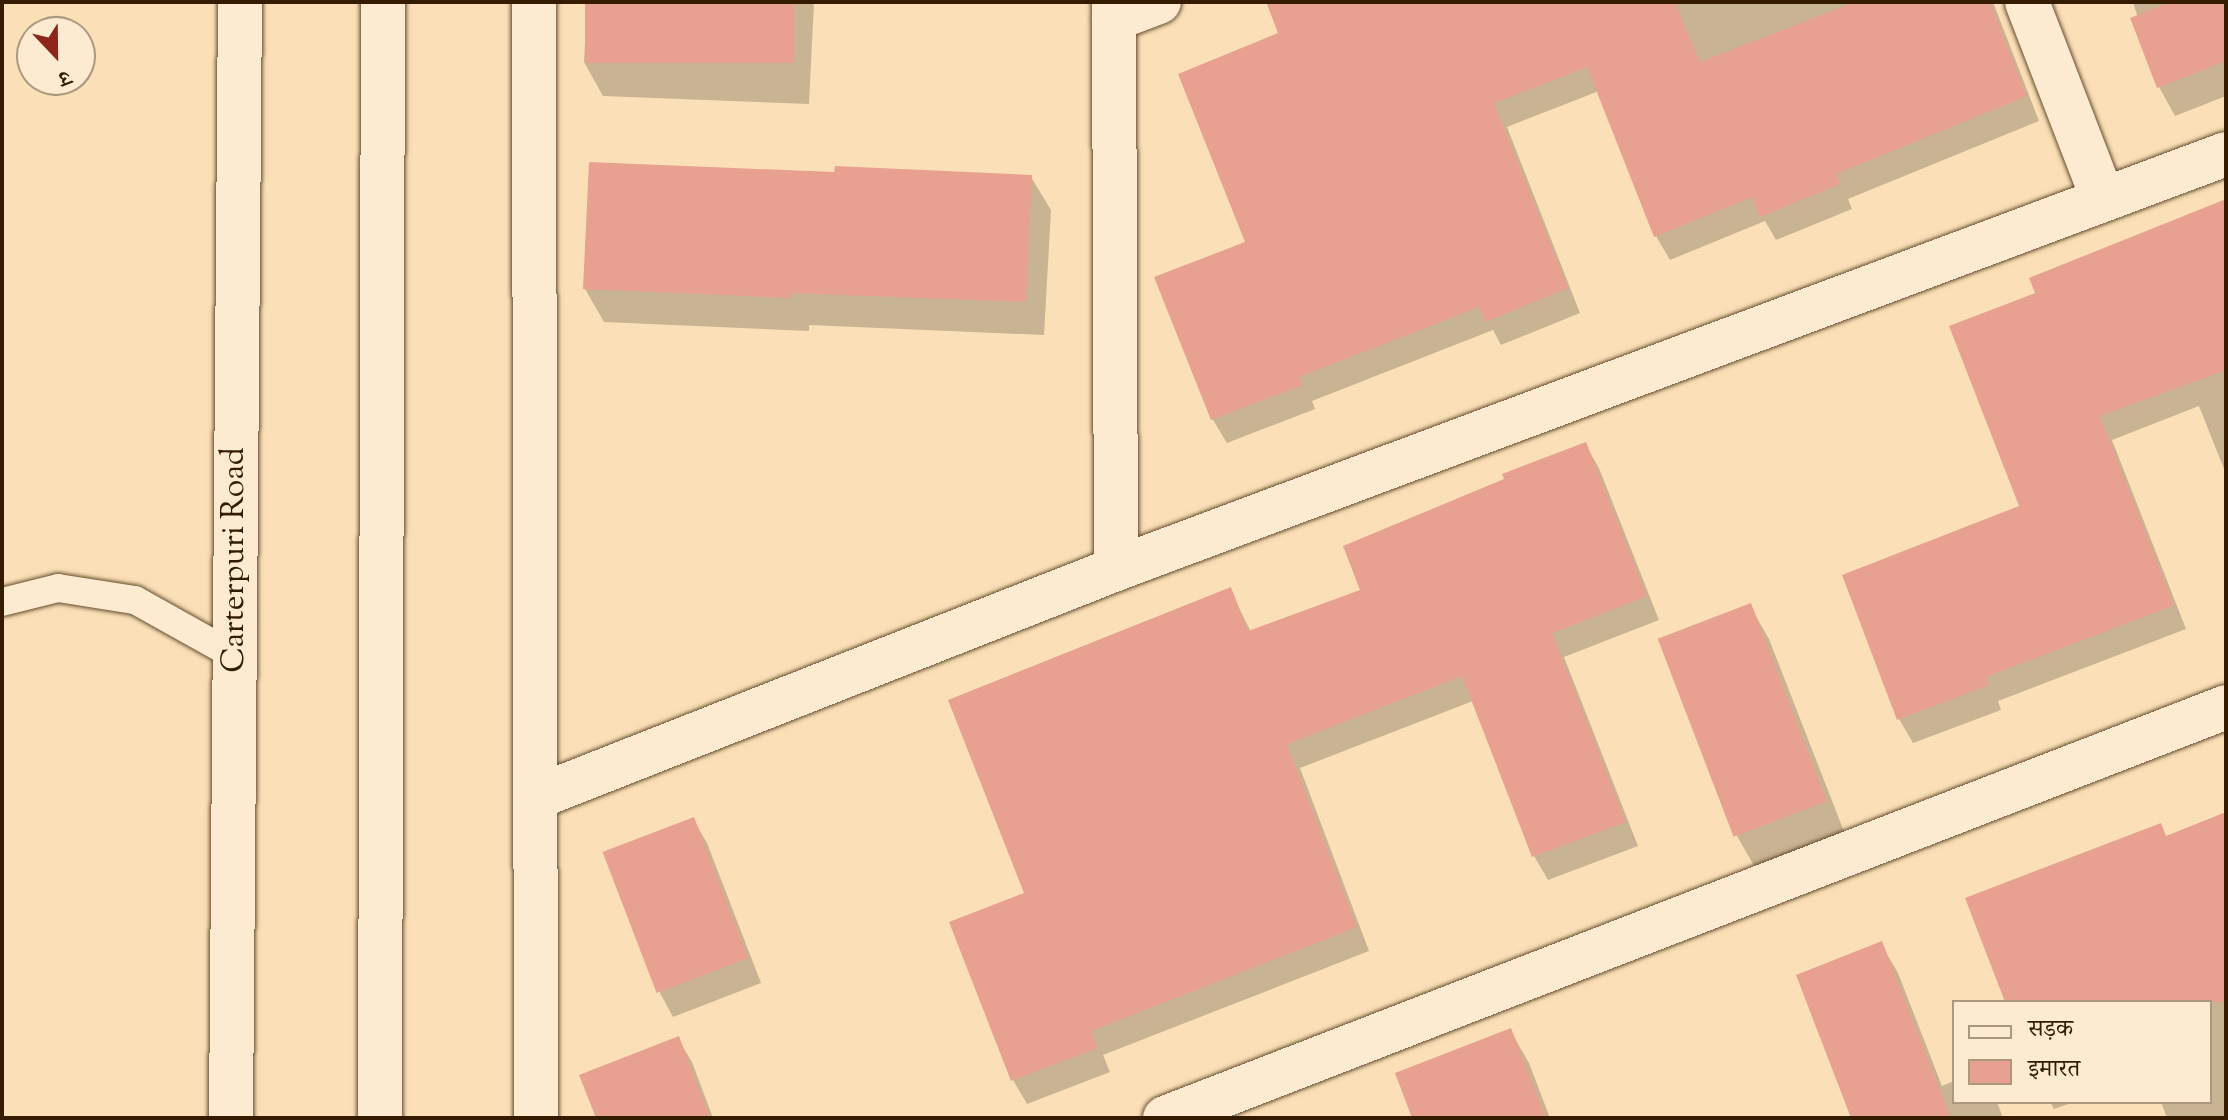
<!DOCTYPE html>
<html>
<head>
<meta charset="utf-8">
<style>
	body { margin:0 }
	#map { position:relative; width:2228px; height:1120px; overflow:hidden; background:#fbe0b7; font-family:"Sorts Mill Goudy","Noto Serif Devanagari",serif }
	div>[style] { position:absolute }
	.shadow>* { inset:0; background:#0003 }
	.building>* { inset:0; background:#e8a191; transform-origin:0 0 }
	.roads { filter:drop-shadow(0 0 2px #664d2e) drop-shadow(0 0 2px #664d2e) }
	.service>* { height:28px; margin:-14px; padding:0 14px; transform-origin:14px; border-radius:14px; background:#fcebd0 }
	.minor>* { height:44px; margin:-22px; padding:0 22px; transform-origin:22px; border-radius:22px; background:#fcebd0 }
	.secondary>* { height:44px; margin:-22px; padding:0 22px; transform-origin:22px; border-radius:22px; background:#fcebd0 }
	span { translate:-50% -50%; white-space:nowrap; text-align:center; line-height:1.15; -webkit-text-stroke:8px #fcebd0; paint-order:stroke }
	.street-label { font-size:32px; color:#351c00 }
	.frame { position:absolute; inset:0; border:4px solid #351c00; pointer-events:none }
	.legend { position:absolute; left:1952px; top:1000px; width:260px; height:104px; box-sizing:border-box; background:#fcebd0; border:2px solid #ac987d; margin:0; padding:10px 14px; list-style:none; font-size:24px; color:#351c00 }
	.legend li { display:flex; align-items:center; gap:16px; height:40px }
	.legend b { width:40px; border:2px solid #ac987d }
	.north { position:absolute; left:16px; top:16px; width:80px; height:80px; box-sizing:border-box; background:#fcebd0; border:2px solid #ac987d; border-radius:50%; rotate:158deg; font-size:22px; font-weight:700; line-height:32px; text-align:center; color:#351c00 }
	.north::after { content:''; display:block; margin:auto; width:28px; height:36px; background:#8f2418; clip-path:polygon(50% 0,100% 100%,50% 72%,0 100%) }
</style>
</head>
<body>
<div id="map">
	<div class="shadow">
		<div style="clip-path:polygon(587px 2px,814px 2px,809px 104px,603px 96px,584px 62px)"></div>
		<div style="clip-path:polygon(1269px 2px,1993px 2px,2039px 121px,1848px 199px,1852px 209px,1776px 240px,1765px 221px,1670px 260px,1656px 236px,1599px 91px,1507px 127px,1580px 313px,1501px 345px,1493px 330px,1312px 401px,1315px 409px,1227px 443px,1213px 420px,1157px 278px,1247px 243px,1281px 34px)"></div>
		<div style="clip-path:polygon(2133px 2px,2226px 2px,2226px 96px,2175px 116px,2159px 87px)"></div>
		<div style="clip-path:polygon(836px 175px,1031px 177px,1051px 210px,1044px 335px,809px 325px,809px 331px,604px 322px,585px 289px)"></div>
		<div style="clip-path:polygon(2226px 220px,2226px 474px,2199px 406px,2112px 440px,2186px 629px,1998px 701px,2001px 710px,1913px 743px,1899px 719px,2021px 507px)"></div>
		<div style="clip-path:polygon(1585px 444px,1599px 468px,1659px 620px,1564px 657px,1638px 846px,1548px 880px,1534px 856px,1473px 701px,1300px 768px,1369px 951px,1103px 1055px,1110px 1072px,1027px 1104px,1013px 1080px,952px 924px,1026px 894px,1230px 590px,1251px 632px,1362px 591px,1507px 480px)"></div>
		<div style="clip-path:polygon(1750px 606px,1769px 639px,1845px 834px,1756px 869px,1737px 836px)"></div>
		<div style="clip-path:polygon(2226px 814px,2226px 1118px,2167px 1118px,2161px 1102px,2210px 1102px,2210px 1002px,2007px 1002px,2167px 838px)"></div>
		<div style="clip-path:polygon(693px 819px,707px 843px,761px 983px,673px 1017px,660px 993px)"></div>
		<div style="clip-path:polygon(1881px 944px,1898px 973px,1942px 1086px,1954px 1081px,1954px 1102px,1997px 1102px,2003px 1118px,1853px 1118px)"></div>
		<div style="clip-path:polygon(1510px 1030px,1529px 1063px,1550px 1118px,1414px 1118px)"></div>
		<div style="clip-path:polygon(678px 1039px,692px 1062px,713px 1118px,598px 1118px)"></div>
		<div style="clip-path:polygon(2050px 1102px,2074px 1102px,2054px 1109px)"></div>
	</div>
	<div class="building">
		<div style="left:585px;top:2px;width:209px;height:61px"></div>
		<div style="clip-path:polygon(1266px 2px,1675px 2px,1700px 62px,1855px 2px,1990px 2px,2027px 96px,1836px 174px,1840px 184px,1760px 217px,1752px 197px,1654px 237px,1587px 67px,1494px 103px,1568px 288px,1485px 322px,1479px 307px,1299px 377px,1303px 385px,1211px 420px,1154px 277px,1245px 242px,1178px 74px,1278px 33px)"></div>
		<div style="clip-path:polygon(2170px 2px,2226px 2px,2226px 61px,2157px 88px,2130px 18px)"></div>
		<div style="clip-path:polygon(589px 162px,834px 172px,835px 166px,1032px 175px,1026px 302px,791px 293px,791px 298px,583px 289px)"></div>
		<div style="clip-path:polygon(2226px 199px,2226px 370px,2100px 416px,2174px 605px,1986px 677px,1989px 685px,1897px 720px,1842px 575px,2019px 506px,1949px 326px,2035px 293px,2029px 278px)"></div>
		<div style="clip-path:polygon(1586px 442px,1647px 596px,1552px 633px,1626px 822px,1532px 857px,1462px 676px,1287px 744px,1357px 927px,1091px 1031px,1098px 1048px,1011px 1081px,949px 922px,1024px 893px,948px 700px,1231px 587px,1248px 631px,1360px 590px,1343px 546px,1504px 479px,1502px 474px)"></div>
		<div style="left:1751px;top:603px;width:212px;height:100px;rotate:69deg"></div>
		<div style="clip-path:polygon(2226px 812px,2226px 1002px,2005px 1002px,1965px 898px,2161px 823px,2166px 836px)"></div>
		<div style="left:694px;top:817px;width:151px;height:98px;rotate:69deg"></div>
		<div style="clip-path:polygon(1882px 941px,1951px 1118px,1851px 1118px,1796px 975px)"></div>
		<div style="clip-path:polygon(1511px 1028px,1546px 1118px,1412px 1118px,1395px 1073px)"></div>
		<div style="clip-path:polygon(679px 1036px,710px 1118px,596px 1118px,579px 1075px)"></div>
	</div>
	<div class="roads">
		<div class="service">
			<div style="left:2px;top:602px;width:58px;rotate:-14deg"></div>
			<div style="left:58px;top:588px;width:78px;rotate:8.9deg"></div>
			<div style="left:135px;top:600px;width:115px;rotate:29.2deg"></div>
		</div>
		<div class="minor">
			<div style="left:534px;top:2px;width:1116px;rotate:89.9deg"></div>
			<div style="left:1114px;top:2px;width:567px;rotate:89.8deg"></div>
			<div style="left:2027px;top:2px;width:211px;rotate:68.9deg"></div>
			<div style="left:1114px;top:19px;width:48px;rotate:-20.7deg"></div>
			<div style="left:537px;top:797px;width:622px;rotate:-21.49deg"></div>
			<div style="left:1116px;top:569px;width:1185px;rotate:-20.5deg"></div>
			<div style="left:1165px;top:1118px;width:1138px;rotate:-21.17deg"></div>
		</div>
		<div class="secondary">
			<div style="left:231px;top:1118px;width:1116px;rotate:-89.54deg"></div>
			<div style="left:380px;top:1118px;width:1116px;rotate:-89.85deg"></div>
		</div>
	</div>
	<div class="street-label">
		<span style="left:235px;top:560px;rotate:-90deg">Carterpuri Road</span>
	</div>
	<div class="frame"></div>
	<ul class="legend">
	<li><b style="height:10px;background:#fcebd0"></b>सड़क</li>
	<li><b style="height:22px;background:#e8a191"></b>इमारत</li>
	</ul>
	<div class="north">उ</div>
</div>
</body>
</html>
